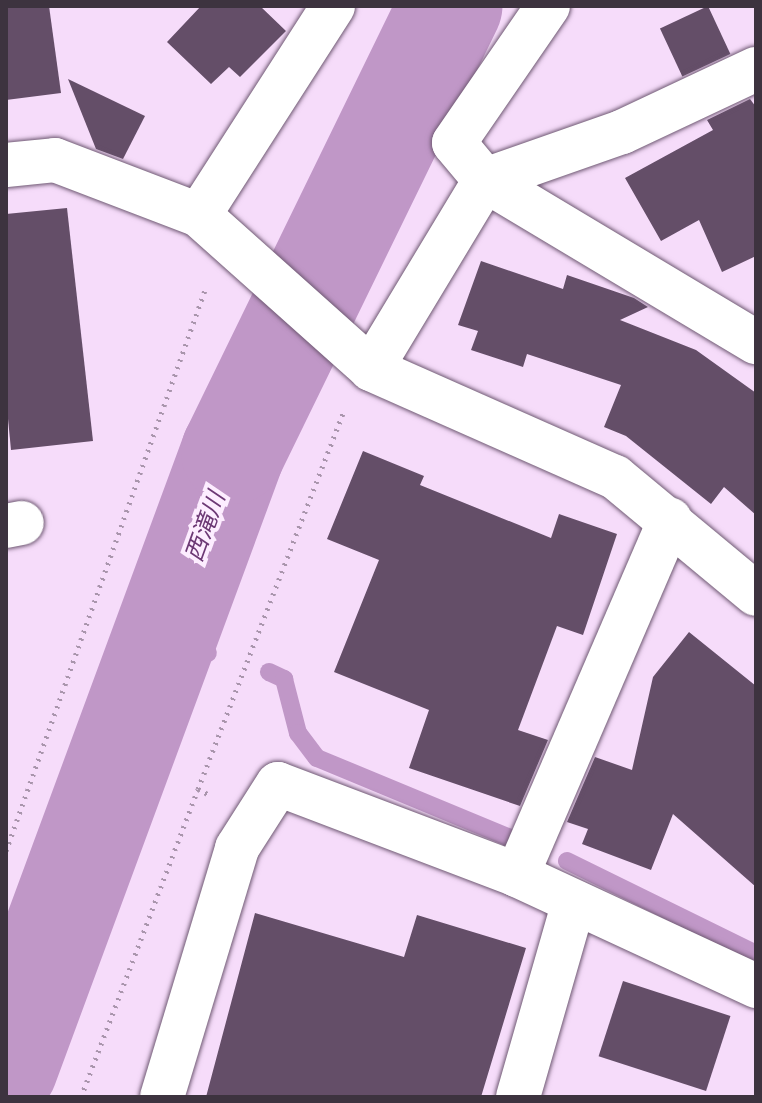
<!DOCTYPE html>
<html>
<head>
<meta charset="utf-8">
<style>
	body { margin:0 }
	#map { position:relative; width:762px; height:1103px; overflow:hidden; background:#f6dcfa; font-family:"DejaVu Sans","Noto Sans JP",sans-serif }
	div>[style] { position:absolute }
	.stream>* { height:18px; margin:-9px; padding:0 9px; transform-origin:9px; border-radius:9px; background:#c097c7 }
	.river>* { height:104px; margin:-52px; padding:0 52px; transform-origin:52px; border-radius:52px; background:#c097c7 }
	.building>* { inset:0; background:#644e68; transform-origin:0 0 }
	.path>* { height:5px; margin-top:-2.5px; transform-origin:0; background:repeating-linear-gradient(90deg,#a995ac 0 2px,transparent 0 8px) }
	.roads { filter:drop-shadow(0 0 2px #6f5973) drop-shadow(0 0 2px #6f5973) }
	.minor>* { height:44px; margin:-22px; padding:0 22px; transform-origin:22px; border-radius:22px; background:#fff }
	span { translate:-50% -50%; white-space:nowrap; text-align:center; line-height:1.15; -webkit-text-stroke:8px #fdedff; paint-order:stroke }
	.water-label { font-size:24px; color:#6d3975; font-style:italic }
	.frame { position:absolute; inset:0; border:8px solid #3d333f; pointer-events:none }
</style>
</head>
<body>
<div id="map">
	<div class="stream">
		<div style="left:164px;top:639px;width:46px;rotate:17.7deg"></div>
		<div style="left:269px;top:672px;width:17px;rotate:25deg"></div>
		<div style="left:284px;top:679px;width:56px;rotate:75.5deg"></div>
		<div style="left:298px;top:733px;width:31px;rotate:53deg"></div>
		<div style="left:317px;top:758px;width:212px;rotate:22.5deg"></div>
		<div style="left:567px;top:861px;width:211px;rotate:26.2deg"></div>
		<div style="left:6px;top:961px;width:37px;rotate:26deg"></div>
	</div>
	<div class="river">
		<div style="left:6px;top:1067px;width:656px;rotate:-69.74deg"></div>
		<div style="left:233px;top:452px;width:496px;rotate:-64deg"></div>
	</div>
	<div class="building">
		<div style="clip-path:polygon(6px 6px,49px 6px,61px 93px,6px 100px)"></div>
		<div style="clip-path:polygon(201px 6px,260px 6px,286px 31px,240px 77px,229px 67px,211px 84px,167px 42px)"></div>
		<div style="left:708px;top:6px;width:53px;height:53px;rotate:65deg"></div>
		<div style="clip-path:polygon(68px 79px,145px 116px,123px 159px,96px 149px)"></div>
		<div style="clip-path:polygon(750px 99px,756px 107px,756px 256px,722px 272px,699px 220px,661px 241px,625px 178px,713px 130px,707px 120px)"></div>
		<div style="clip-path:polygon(67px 208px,93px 441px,11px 450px,6px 398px,6px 214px)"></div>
		<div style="clip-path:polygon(481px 261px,563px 289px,567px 275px,634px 298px,648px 307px,620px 320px,696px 350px,756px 393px,756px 515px,724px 487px,711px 504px,626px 436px,604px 427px,621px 385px,527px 354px,523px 367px,471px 350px,478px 331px,458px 325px)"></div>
		<div style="clip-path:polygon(363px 451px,424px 476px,420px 485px,551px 538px,559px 514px,617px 534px,583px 635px,557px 626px,518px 730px,548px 740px,520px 806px,409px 768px,429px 710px,334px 672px,379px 560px,327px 539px)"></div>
		<div style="clip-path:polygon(689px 632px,756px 686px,756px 887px,673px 814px,651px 870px,582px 844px,588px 829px,567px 822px,595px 757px,632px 770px,653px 677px)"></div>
		<div style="clip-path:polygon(255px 913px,404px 957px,417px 915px,526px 948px,481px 1097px,206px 1097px)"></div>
		<div style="left:623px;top:981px;width:113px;height:79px;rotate:18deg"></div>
	</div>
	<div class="path">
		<div style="left:198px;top:789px;width:403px;rotate:-68.9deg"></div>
		<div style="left:6px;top:851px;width:595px;rotate:-70.47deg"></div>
		<div style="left:81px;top:1097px;width:329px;rotate:-69.2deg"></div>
		<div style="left:198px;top:789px;width:13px;rotate:27deg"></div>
	</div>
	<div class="roads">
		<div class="minor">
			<div style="left:548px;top:6px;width:166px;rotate:124.5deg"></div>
			<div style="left:454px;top:143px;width:48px;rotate:50deg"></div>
			<div style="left:485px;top:180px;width:145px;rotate:-19.3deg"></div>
			<div style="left:622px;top:132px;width:148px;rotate:-25.2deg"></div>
			<div style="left:6px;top:165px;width:49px;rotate:-5.8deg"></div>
			<div style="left:55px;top:160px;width:154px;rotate:20.9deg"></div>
			<div style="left:199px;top:215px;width:231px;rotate:41.8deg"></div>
			<div style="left:371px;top:369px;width:267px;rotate:23.9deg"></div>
			<div style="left:615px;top:477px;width:183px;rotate:39.7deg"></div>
			<div style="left:199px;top:215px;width:248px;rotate:-57.3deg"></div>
			<div style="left:371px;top:369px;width:221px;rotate:-58.9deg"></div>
			<div style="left:485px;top:180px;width:316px;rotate:30.9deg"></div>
			<div style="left:6px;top:526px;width:16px;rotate:-11deg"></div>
			<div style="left:517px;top:875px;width:387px;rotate:-66.7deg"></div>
			<div style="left:162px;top:1097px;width:260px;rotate:-73.2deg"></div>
			<div style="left:237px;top:848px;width:76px;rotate:-57.4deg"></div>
			<div style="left:278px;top:784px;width:256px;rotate:20.8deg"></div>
			<div style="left:517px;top:875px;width:264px;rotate:24.9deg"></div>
			<div style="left:518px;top:1097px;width:200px;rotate:-74deg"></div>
		</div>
	</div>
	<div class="water-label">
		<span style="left:206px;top:527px;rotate:-70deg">西滝川</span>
	</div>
	<div class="frame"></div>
</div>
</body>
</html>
